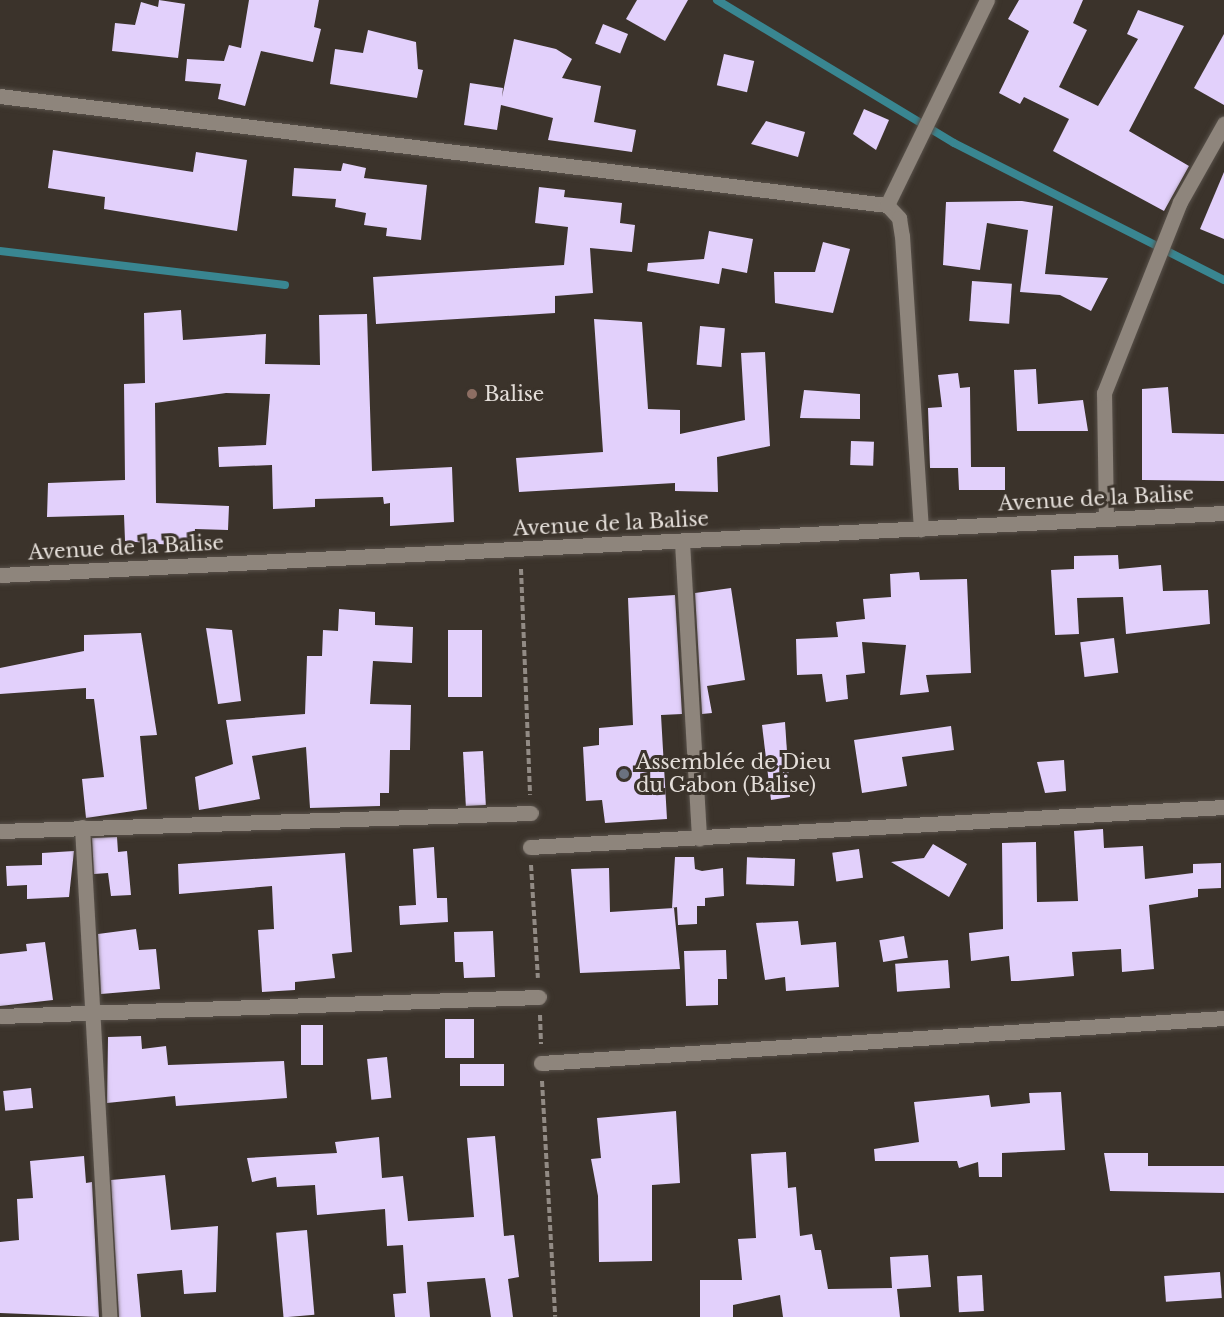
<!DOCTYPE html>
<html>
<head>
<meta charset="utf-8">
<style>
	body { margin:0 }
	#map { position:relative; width:1224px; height:1317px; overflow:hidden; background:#3b332b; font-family:"Libre Baskerville",serif }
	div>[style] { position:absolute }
	.stream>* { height:8px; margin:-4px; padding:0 4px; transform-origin:4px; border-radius:4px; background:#398691 }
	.building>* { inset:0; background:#e2d0fb; transform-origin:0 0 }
	.path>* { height:4px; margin-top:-2px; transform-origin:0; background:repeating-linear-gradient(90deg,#928b85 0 6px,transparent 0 9px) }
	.roads { filter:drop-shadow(0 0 2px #58514a) drop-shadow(0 0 2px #58514a) }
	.minor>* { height:15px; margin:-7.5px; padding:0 7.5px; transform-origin:7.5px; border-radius:7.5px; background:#8e857c }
	.dots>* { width:16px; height:16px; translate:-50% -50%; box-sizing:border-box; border:3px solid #3b332b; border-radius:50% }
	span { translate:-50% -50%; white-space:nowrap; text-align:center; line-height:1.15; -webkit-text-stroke:6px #3b332b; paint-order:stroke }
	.poi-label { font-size:20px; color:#e4ded9 }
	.left { translate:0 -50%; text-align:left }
	.street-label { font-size:20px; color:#e4ded9 }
</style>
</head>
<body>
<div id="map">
	<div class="stream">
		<div style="left:717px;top:0;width:277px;rotate:31.1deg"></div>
		<div style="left:954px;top:143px;width:303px;rotate:26.9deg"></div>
		<div style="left:0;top:251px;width:287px;rotate:6.8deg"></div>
	</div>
	<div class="building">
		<div style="clip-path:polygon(159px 0,185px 4px,178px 58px,112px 51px,115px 23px,135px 25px,141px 2px,158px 7px)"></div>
		<div style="clip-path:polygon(249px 0,319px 0,314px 27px,321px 29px,313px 62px,261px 51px,245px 106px,218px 99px,221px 84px,185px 81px,187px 59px,224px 61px,229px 45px,241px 48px)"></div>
		<div style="clip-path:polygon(637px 0,688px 0,665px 41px,626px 19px)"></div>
		<div style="clip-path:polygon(1019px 0,1083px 0,1073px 23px,1087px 30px,1059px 87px,1098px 106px,1138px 39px,1127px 34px,1138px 10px,1184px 26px,1129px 131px,1189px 166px,1164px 211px,1053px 151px,1069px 119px,1024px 97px,1020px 104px,999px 93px,1029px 31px,1008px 19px)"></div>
		<div style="left:603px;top:24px;width:27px;height:21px;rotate:22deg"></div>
		<div style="clip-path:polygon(368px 30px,416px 42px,418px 69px,423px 70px,417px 98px,330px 84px,335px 49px,363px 53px)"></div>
		<div style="clip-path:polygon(1224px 34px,1224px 105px,1194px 88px)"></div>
		<div style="clip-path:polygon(514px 39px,556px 49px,572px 59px,562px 78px,601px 86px,594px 122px,636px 130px,632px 152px,548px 140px,553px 118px,501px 105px,497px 130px,464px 125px,470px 83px,503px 88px,502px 97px)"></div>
		<div style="left:724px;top:54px;width:31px;height:32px;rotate:13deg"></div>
		<div style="clip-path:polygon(864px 109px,889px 120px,876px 150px,853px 134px)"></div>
		<div style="clip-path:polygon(766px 121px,805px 132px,798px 157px,751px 144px)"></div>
		<div style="clip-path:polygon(53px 150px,193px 172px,196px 152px,247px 160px,237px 231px,104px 209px,105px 197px,48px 188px)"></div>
		<div style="clip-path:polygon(343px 163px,366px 168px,364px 178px,427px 185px,421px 240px,386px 236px,387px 228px,364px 225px,366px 213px,335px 207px,336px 199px,292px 196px,294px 168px,341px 171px)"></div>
		<div style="clip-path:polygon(1224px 172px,1224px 239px,1200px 229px)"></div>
		<div style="clip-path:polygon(539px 187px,565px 190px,564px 197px,622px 203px,620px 223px,635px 225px,632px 252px,590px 248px,593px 293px,555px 296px,555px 313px,376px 324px,373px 277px,564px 265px,568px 227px,535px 223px)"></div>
		<div style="clip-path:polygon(1022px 201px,1053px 206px,1045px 274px,1108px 278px,1091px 311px,1060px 295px,1020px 292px,1028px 230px,987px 223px,980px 270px,943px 265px,946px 202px)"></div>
		<div style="clip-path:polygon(709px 231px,753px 239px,747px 273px,722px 268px,719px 284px,647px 271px,648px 263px,704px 259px)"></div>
		<div style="clip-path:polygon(823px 242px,850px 249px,833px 313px,775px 303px,774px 272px,815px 272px)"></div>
		<div style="left:972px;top:281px;width:40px;height:40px;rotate:4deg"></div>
		<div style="clip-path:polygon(181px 310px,183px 340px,266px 334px,265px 364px,320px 365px,319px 315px,367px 314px,372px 471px,452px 467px,454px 522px,390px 526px,390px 503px,384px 504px,383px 497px,315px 499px,315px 507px,273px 509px,272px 465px,219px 467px,218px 447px,266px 445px,270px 394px,226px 393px,155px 403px,156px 503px,229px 506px,228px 530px,195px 529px,194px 546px,158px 544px,125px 541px,124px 515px,47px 517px,48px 483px,125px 480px,124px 384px,145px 383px,144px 313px)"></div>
		<div style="clip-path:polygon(594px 319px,642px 322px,648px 409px,680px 410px,680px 434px,745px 420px,741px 353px,765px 352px,770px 446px,717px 457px,718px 492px,675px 491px,675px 483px,519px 492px,516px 458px,603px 452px)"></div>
		<div style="left:700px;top:326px;width:25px;height:39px;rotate:5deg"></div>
		<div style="clip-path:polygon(1036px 369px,1038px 404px,1083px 400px,1088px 431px,1017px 431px,1014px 370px)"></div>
		<div style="clip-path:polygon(958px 373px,960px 388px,970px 387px,971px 467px,1005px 467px,1005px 490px,959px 490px,958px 468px,930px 468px,928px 408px,942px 407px,938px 375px)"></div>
		<div style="clip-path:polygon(1168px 387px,1172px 433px,1224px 434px,1224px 481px,1142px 480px,1142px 389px)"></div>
		<div style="clip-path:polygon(804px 390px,860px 394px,860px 419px,800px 418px)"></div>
		<div style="left:851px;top:441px;width:23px;height:24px;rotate:2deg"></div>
		<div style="clip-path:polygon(1118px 555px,1119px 569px,1161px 565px,1163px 591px,1208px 590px,1210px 624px,1126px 634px,1123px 597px,1077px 598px,1079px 634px,1055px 635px,1051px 570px,1074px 569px,1074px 556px)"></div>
		<div style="clip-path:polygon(919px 572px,920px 580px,967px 579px,971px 673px,926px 675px,929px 692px,900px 695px,906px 645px,862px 642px,865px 673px,846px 675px,848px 699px,826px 702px,822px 674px,797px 675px,796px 639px,838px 637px,836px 622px,865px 619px,863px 599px,891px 597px,890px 574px)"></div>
		<div style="clip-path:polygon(731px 588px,745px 680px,707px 686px,712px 713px,702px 714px,695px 593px)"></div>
		<div style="clip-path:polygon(675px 595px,682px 714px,661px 715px,667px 819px,605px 823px,602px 800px,586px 801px,583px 747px,599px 745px,599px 728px,633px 725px,628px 598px)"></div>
		<div style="clip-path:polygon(339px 609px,375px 612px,375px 625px,413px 627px,412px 663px,373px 661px,370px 704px,411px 705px,410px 750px,390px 750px,389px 793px,380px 793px,380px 806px,310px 808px,306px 747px,252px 756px,260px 799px,199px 810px,195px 777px,233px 764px,226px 720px,305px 714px,307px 656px,322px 656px,323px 630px,338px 631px)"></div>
		<div style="clip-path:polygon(206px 628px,232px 630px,241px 701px,218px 704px)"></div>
		<div style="left:448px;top:630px;width:34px;height:67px"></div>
		<div style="clip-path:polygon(141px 633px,157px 735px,140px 736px,147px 809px,86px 818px,82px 779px,104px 777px,94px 699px,86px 699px,86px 688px,0 694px,0 668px,84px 651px,84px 635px)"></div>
		<div style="left:1114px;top:638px;width:35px;height:34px;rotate:83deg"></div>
		<div style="clip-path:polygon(785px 722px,790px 797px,771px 800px,762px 725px)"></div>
		<div style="clip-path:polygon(951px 726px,954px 750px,902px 757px,907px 786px,862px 793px,854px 740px)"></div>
		<div style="left:483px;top:751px;width:54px;height:20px;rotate:87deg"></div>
		<div style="clip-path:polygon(1064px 760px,1066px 791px,1045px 793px,1037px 762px)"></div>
		<div style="clip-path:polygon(1103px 829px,1104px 848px,1143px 846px,1145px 879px,1193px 873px,1193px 864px,1221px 863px,1221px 888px,1198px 889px,1198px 897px,1149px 905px,1154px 969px,1122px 972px,1121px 949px,1072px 952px,1074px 976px,1018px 981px,1011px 981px,1009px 956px,971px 961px,969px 933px,1003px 929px,1002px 843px,1036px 842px,1037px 902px,1078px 901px,1074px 831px)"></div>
		<div style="clip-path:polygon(117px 837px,118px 852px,127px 851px,131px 895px,111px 896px,108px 873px,94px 874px,92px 838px)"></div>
		<div style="clip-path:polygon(933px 844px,967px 864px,949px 897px,891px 862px,924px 858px)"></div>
		<div style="clip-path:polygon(434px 847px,437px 898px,447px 898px,448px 922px,400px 925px,399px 906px,416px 905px,413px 849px)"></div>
		<div style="left:859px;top:849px;width:29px;height:27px;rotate:82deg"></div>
		<div style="clip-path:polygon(74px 851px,69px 897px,27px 899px,27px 885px,7px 886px,6px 866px,42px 865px,42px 853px)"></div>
		<div style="clip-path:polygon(345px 853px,352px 952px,332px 954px,335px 978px,295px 982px,295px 990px,262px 992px,258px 930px,274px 929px,272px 886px,179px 894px,178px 864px)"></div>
		<div style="clip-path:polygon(675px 857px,694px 857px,695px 869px,702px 871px,723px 868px,724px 896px,705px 898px,705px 906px,697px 906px,697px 924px,678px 925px,677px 907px,672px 908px)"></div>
		<div style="left:795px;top:859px;width:27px;height:48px;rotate:92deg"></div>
		<div style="clip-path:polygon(609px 868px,610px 912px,674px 908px,680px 969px,580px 973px,571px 869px)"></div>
		<div style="clip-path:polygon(798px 921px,801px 945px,836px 942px,839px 987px,786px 991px,785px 977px,765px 980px,756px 923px)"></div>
		<div style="clip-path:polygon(136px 929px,139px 950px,156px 949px,160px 989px,101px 994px,98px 934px)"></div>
		<div style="clip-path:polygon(493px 931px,495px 977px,464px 978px,463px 962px,455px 962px,454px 932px)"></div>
		<div style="left:904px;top:936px;width:22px;height:25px;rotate:80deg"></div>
		<div style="clip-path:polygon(45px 942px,53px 1000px,0 1006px,0 954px,27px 951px,26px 944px)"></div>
		<div style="clip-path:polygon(726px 950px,727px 979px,718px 979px,718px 1005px,686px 1006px,684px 951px)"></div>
		<div style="left:948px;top:960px;width:28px;height:53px;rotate:86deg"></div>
		<div style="left:445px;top:1019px;width:29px;height:39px"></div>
		<div style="left:301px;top:1025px;width:22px;height:40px"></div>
		<div style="clip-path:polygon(141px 1036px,142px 1049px,166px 1046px,168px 1065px,284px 1061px,287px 1098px,176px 1106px,175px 1096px,107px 1103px,108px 1037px)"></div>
		<div style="left:387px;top:1057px;width:41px;height:20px;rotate:84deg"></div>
		<div style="left:460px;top:1064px;width:44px;height:22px"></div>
		<div style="left:31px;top:1088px;width:20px;height:28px;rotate:84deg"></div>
		<div style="clip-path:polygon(1061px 1092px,1065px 1150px,1002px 1153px,1002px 1177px,979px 1177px,978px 1162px,959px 1168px,957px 1161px,875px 1161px,874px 1149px,919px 1142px,914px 1102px,989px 1095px,991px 1107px,1030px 1103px,1029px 1093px)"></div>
		<div style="clip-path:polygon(676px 1111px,680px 1183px,652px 1185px,652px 1261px,599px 1262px,598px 1196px,591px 1159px,601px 1158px,597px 1118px)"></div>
		<div style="clip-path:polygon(495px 1136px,504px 1236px,514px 1235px,519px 1277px,508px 1279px,513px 1317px,491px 1317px,485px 1278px,427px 1282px,430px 1317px,395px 1317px,393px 1294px,406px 1293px,403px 1245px,387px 1246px,385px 1209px,317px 1215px,315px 1185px,277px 1187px,276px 1177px,252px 1182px,247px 1158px,337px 1153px,335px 1142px,379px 1137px,382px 1178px,403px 1176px,408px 1221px,474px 1217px,467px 1138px)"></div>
		<div style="clip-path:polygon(786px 1152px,788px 1188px,796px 1187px,800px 1236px,812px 1234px,815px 1250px,821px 1250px,828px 1289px,892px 1288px,890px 1257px,928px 1255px,931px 1287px,897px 1289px,900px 1317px,783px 1317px,780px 1295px,733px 1305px,733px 1317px,700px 1317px,700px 1280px,742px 1280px,738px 1239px,756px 1238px,751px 1154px)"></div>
		<div style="clip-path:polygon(1104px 1153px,1148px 1153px,1148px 1166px,1224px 1166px,1224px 1193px,1110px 1191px)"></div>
		<div style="clip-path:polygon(84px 1156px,86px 1183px,92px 1182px,99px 1317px,0 1313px,0 1242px,19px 1240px,17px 1199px,33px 1198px,30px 1161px)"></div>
		<div style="clip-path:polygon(165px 1175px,171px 1230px,218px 1226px,216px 1292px,184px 1294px,182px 1270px,137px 1274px,141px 1317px,119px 1317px,111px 1180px)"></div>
		<div style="left:307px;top:1230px;width:85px;height:31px;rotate:85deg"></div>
		<div style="left:1220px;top:1272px;width:26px;height:56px;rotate:86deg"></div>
		<div style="left:982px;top:1275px;width:36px;height:25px;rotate:87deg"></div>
	</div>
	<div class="path">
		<div style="left:521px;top:569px;width:226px;rotate:87.7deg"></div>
		<div style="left:531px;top:865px;width:113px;rotate:86.5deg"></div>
		<div style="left:540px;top:1015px;width:29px;rotate:88deg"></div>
		<div style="left:542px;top:1081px;width:236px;rotate:86.8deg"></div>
	</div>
	<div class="roads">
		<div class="minor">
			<div style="left:0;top:96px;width:894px;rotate:7.01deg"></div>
			<div style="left:887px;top:205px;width:18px;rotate:47deg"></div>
			<div style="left:899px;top:218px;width:18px;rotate:81deg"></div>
			<div style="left:902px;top:236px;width:294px;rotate:86.3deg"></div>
			<div style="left:887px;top:205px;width:228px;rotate:-64deg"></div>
			<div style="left:1106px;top:519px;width:126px;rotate:-90.9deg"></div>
			<div style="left:1104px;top:393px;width:206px;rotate:-68.3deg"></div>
			<div style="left:1180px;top:202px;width:90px;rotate:-60.6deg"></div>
			<div style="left:682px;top:542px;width:297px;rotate:86.7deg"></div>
			<div style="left:0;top:575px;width:1226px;rotate:-2.9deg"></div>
			<div style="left:82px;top:827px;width:491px;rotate:86.8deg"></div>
			<div style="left:0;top:831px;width:531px;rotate:-1.94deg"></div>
			<div style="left:530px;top:847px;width:695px;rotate:-3.3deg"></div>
			<div style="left:0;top:1016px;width:539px;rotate:-2.02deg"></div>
			<div style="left:541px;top:1063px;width:684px;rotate:-3.77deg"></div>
		</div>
	</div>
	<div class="dots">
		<div style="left:472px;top:394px;background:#8d6e63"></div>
		<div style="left:624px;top:774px;background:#6b7280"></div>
	</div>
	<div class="poi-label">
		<span class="left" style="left:484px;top:394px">Balise</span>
		<span class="left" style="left:636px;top:774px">Assemblée de Dieu<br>du Gabon (Balise)</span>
	</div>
	<div class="street-label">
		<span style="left:1096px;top:499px;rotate:-3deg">Avenue de la Balise</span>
		<span style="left:611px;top:524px;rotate:-3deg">Avenue de la Balise</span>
		<span style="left:126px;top:548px;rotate:-3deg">Avenue de la Balise</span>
	</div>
</div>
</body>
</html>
